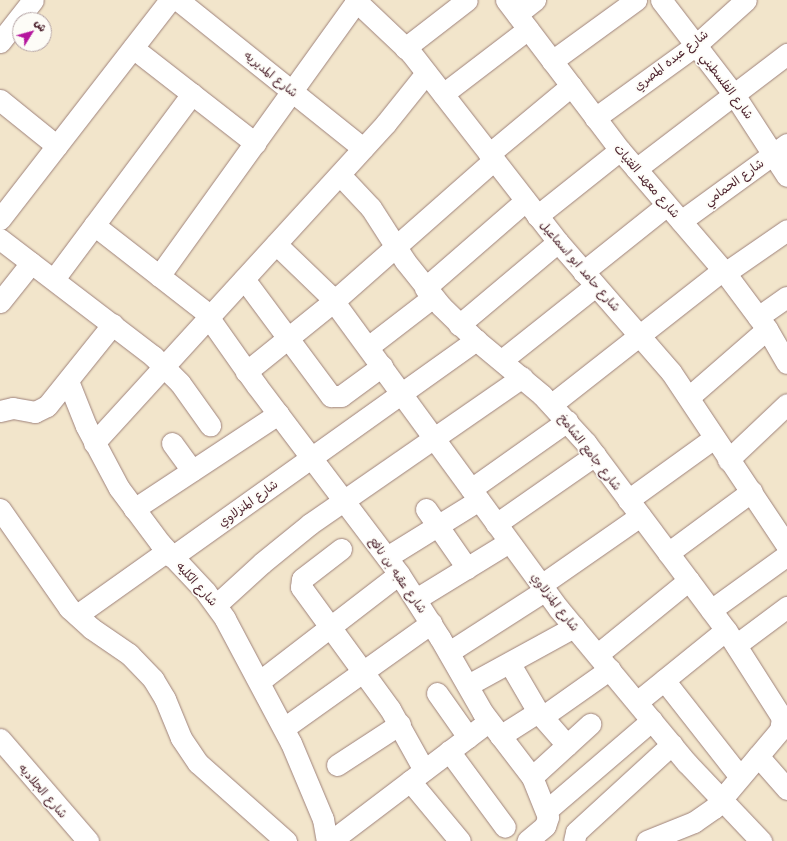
<!DOCTYPE html>
<html>
<head>
<meta charset="utf-8">
<style>
	body { margin:0 }
	#map { position:relative; width:787px; height:841px; overflow:hidden; background:#f2e5cb; font-family:"Playpen Sans","Playpen Sans Arabic",sans-serif }
	div>[style] { position:absolute }
	.roads { filter:drop-shadow(0 0 1px #9e827b) drop-shadow(0 0 1px #9e827b) }
	.minor>* { height:21px; margin:-10.5px; padding:0 10.5px; transform-origin:10.5px; border-radius:10.5px; background:#fff }
	span { translate:-50% -50%; white-space:nowrap; text-align:center; line-height:1.15; -webkit-text-stroke:3.5px #fdfcf7; paint-order:stroke }
	.street-label { font-size:12px; color:#4a1f2b }
	.north { position:absolute; left:12px; top:12px; width:40px; height:40px; box-sizing:border-box; background:#fdfcf7; border:1px solid #b5a4a5; border-radius:50%; rotate:53deg; font-size:11px; font-weight:700; line-height:16px; text-align:center; color:#4a1f2b }
	.north::after { content:''; display:block; margin:auto; width:14px; height:18px; background:#b5179e; clip-path:polygon(50% 0,100% 100%,50% 72%,0 100%) }
</style>
</head>
<body>
<div id="map">
	<div class="roads">
		<div class="minor">
			<div style="left:178px;top:0;width:237px;rotate:38.7deg"></div>
			<div style="left:355px;top:0;width:77px;rotate:43.4deg"></div>
			<div style="left:411px;top:53px;width:239px;rotate:52.1deg"></div>
			<div style="left:558px;top:242px;width:172px;rotate:49deg"></div>
			<div style="left:671px;top:372px;width:209px;rotate:56.3deg"></div>
			<div style="left:506px;top:0;width:188px;rotate:52.8deg"></div>
			<div style="left:620px;top:150px;width:158px;rotate:49.4deg"></div>
			<div style="left:723px;top:270px;width:74px;rotate:53.3deg"></div>
			<div style="left:767px;top:329px;width:39px;rotate:60deg"></div>
			<div style="left:661px;top:0;width:121px;rotate:52.4deg"></div>
			<div style="left:735px;top:96px;width:95px;rotate:57deg"></div>
			<div style="left:517px;top:14px;width:23px;rotate:-38deg"></div>
			<div style="left:0;top:42px;width:53px;rotate:-51.8deg"></div>
			<div style="left:133px;top:48px;width:155px;rotate:37.9deg"></div>
			<div style="left:405px;top:48px;width:78px;rotate:-37.7deg"></div>
			<div style="left:552px;top:61px;width:104px;rotate:-36deg"></div>
			<div style="left:443px;top:94px;width:107px;rotate:-37.4deg"></div>
			<div style="left:0;top:100px;width:73px;rotate:38.9deg"></div>
			<div style="left:595px;top:118px;width:125px;rotate:-35.9deg"></div>
			<div style="left:696px;top:45px;width:67px;rotate:-42deg"></div>
			<div style="left:489px;top:154px;width:107px;rotate:-39.7deg"></div>
			<div style="left:636px;top:169px;width:190px;rotate:-37.3deg"></div>
			<div style="left:340px;top:175px;width:45px;rotate:46.8deg"></div>
			<div style="left:371px;top:208px;width:63px;rotate:57.3deg"></div>
			<div style="left:405px;top:261px;width:58px;rotate:51.3deg"></div>
			<div style="left:441px;top:306px;width:49px;rotate:44.2deg"></div>
			<div style="left:476px;top:340px;width:86px;rotate:39.8deg"></div>
			<div style="left:542px;top:395px;width:65px;rotate:47.5deg"></div>
			<div style="left:586px;top:443px;width:234px;rotate:53.2deg"></div>
			<div style="left:726px;top:630px;width:104px;rotate:57.5deg"></div>
			<div style="left:782px;top:718px;width:12px;rotate:99deg"></div>
			<div style="left:780px;top:730px;width:102px;rotate:130.2deg"></div>
			<div style="left:714px;top:808px;width:24px;rotate:145deg"></div>
			<div style="left:694px;top:822px;width:51px;rotate:158deg"></div>
			<div style="left:537px;top:216px;width:106px;rotate:-38.5deg"></div>
			<div style="left:0;top:219px;width:277px;rotate:-52.2deg"></div>
			<div style="left:681px;top:221px;width:131px;rotate:-36deg"></div>
			<div style="left:94px;top:225px;width:148px;rotate:37.9deg"></div>
			<div style="left:0;top:239px;width:193px;rotate:37.4deg"></div>
			<div style="left:153px;top:356px;width:38px;rotate:45deg"></div>
			<div style="left:180px;top:383px;width:52px;rotate:54.5deg"></div>
			<div style="left:276px;top:244px;width:74px;rotate:43.9deg"></div>
			<div style="left:329px;top:295px;width:389px;rotate:53.8deg"></div>
			<div style="left:559px;top:609px;width:200px;rotate:50.3deg"></div>
			<div style="left:687px;top:763px;width:108px;rotate:46.5deg"></div>
			<div style="left:583px;top:272px;width:107px;rotate:-38.6deg"></div>
			<div style="left:725px;top:273px;width:75px;rotate:-34.7deg"></div>
			<div style="left:159px;top:276px;width:337px;rotate:-54.3deg"></div>
			<div style="left:54px;top:279px;width:231px;rotate:-53.3deg"></div>
			<div style="left:244px;top:279px;width:146px;rotate:53.4deg"></div>
			<div style="left:331px;top:396px;width:10px"></div>
			<div style="left:341px;top:396px;width:51px;rotate:-36.2deg"></div>
			<div style="left:425px;top:288px;width:133px;rotate:-41deg"></div>
			<div style="left:0;top:302px;width:50px;rotate:-51.5deg"></div>
			<div style="left:758px;top:317px;width:35px;rotate:-35deg"></div>
			<div style="left:209px;top:318px;width:83px;rotate:54.8deg"></div>
			<div style="left:257px;top:386px;width:236px;rotate:52.9deg"></div>
			<div style="left:399px;top:574px;width:76px;rotate:57.4deg"></div>
			<div style="left:440px;top:638px;width:86px;rotate:60.2deg"></div>
			<div style="left:483px;top:713px;width:81px;rotate:52.6deg"></div>
			<div style="left:532px;top:777px;width:43px;rotate:68.2deg"></div>
			<div style="left:548px;top:817px;width:9px;rotate:108deg"></div>
			<div style="left:545px;top:826px;width:23px;rotate:140deg"></div>
			<div style="left:459px;top:325px;width:129px;rotate:-40deg"></div>
			<div style="left:368px;top:347px;width:82px;rotate:-37.6deg"></div>
			<div style="left:502px;top:360px;width:119px;rotate:-38.5deg"></div>
			<div style="left:246px;top:372px;width:113px;rotate:-38.9deg"></div>
			<div style="left:334px;top:301px;width:213px;rotate:-41.4deg"></div>
			<div style="left:68px;top:381px;width:48px;rotate:68.2deg"></div>
			<div style="left:86px;top:426px;width:70px;rotate:62deg"></div>
			<div style="left:119px;top:488px;width:69px;rotate:53.3deg"></div>
			<div style="left:160px;top:543px;width:66px;rotate:46.8deg"></div>
			<div style="left:205px;top:591px;width:34px;rotate:54deg"></div>
			<div style="left:225px;top:619px;width:140px;rotate:62deg"></div>
			<div style="left:291px;top:743px;width:82px;rotate:67.2deg"></div>
			<div style="left:323px;top:819px;width:22px;rotate:80deg"></div>
			<div style="left:689px;top:397px;width:103px;rotate:-41.1deg"></div>
			<div style="left:552px;top:404px;width:217px;rotate:-38.1deg"></div>
			<div style="left:0;top:411px;width:13px;rotate:-13deg"></div>
			<div style="left:13px;top:408px;width:22px;rotate:10deg"></div>
			<div style="left:35px;top:412px;width:13px;rotate:-27deg"></div>
			<div style="left:47px;top:406px;width:105px;rotate:-51.2deg"></div>
			<div style="left:94px;top:443px;width:433px;rotate:-47.6deg"></div>
			<div style="left:386px;top:123px;width:64px;rotate:-51.3deg"></div>
			<div style="left:172px;top:443px;width:34px;rotate:54deg"></div>
			<div style="left:728px;top:460px;width:81px;rotate:-43.5deg"></div>
			<div style="left:471px;top:489px;width:118px;rotate:-35.3deg"></div>
			<div style="left:628px;top:500px;width:106px;rotate:-35.8deg"></div>
			<div style="left:0;top:509px;width:121px;rotate:55.1deg"></div>
			<div style="left:69px;top:608px;width:30px;rotate:42deg"></div>
			<div style="left:91px;top:628px;width:46px;rotate:34.4deg"></div>
			<div style="left:129px;top:654px;width:35px;rotate:46deg"></div>
			<div style="left:153px;top:679px;width:23px;rotate:59deg"></div>
			<div style="left:165px;top:699px;width:42px;rotate:67.7deg"></div>
			<div style="left:181px;top:738px;width:30px;rotate:56deg"></div>
			<div style="left:198px;top:763px;width:118px;rotate:41.6deg"></div>
			<div style="left:134px;top:509px;width:173px;rotate:-33.4deg"></div>
			<div style="left:426px;top:509px;width:72px;rotate:55.2deg"></div>
			<div style="left:496px;top:524px;width:121px;rotate:-34.9deg"></div>
			<div style="left:341px;top:549px;width:49px;rotate:142.4deg"></div>
			<div style="left:302px;top:579px;width:8px;rotate:97deg"></div>
			<div style="left:301px;top:587px;width:151px;rotate:53.9deg"></div>
			<div style="left:390px;top:709px;width:70px;rotate:60.9deg"></div>
			<div style="left:668px;top:553px;width:104px;rotate:-36.4deg"></div>
			<div style="left:172px;top:557px;width:374px;rotate:-35.5deg"></div>
			<div style="left:387px;top:557px;width:108px;rotate:-31.8deg"></div>
			<div style="left:541px;top:585px;width:121px;rotate:-34.9deg"></div>
			<div style="left:416px;top:599px;width:109px;rotate:-31.5deg"></div>
			<div style="left:216px;top:605px;width:62px;rotate:-42.4deg"></div>
			<div style="left:262px;top:563px;width:62px;rotate:-39.1deg"></div>
			<div style="left:310px;top:524px;width:258px;rotate:-34.7deg"></div>
			<div style="left:711px;top:610px;width:94px;rotate:-35.9deg"></div>
			<div style="left:77px;top:615px;width:110px;rotate:-35.4deg"></div>
			<div style="left:736px;top:645px;width:64px;rotate:-36.7deg"></div>
			<div style="left:449px;top:652px;width:113px;rotate:-32.7deg"></div>
			<div style="left:598px;top:654px;width:117px;rotate:-39.1deg"></div>
			<div style="left:510px;top:664px;width:56px;rotate:59.7deg"></div>
			<div style="left:538px;top:712px;width:44px;rotate:48.7deg"></div>
			<div style="left:664px;top:680px;width:123px;rotate:51.9deg"></div>
			<div style="left:260px;top:681px;width:175px;rotate:-37.6deg"></div>
			<div style="left:468px;top:685px;width:121px;rotate:-28.7deg"></div>
			<div style="left:437px;top:693px;width:54px;rotate:54.8deg"></div>
			<div style="left:637px;top:702px;width:114px;rotate:-39deg"></div>
			<div style="left:542px;top:717px;width:83px;rotate:-35.2deg"></div>
			<div style="left:284px;top:728px;width:181px;rotate:-35.5deg"></div>
			<div style="left:500px;top:736px;width:45px;rotate:-32.3deg"></div>
			<div style="left:0;top:739px;width:135px;rotate:49.2deg"></div>
			<div style="left:449px;top:751px;width:94px;rotate:53.6deg"></div>
			<div style="left:758px;top:756px;width:44px;rotate:48.7deg"></div>
			<div style="left:337px;top:765px;width:75px;rotate:-33.1deg"></div>
			<div style="left:532px;top:777px;width:79px;rotate:-42.4deg"></div>
			<div style="left:410px;top:781px;width:78px;rotate:50.2deg"></div>
			<div style="left:547px;top:810px;width:138px;rotate:-40.6deg"></div>
			<div style="left:331px;top:841px;width:198px;rotate:-37.2deg"></div>
			<div style="left:574px;top:841px;width:9px;rotate:-77deg"></div>
			<div style="left:576px;top:832px;width:130px;rotate:-42.5deg"></div>
		</div>
	</div>
	<div class="street-label">
		<span style="left:671px;top:60px;rotate:-38deg">شارع عبده المصري</span>
		<span style="left:271px;top:74px;rotate:39deg">شارع المديريه</span>
		<span style="left:727px;top:86px;rotate:53deg">شارع الفلسطيني</span>
		<span style="left:647px;top:181px;rotate:49deg">شارع معهد الفتيات</span>
		<span style="left:734px;top:182px;rotate:-36deg">شارع الحمامي</span>
		<span style="left:580px;top:266px;rotate:49deg">شارع حامد ابو اسماعيل</span>
		<span style="left:590px;top:452px;rotate:52deg">شارع جامع الشامخ</span>
		<span style="left:248px;top:503px;rotate:-36deg">شارع المنزلاوي</span>
		<span style="left:398px;top:575px;rotate:55deg">شارع عقبه بن نافع</span>
		<span style="left:197px;top:584px;rotate:48deg">شارع الكليه</span>
		<span style="left:555px;top:602px;rotate:52deg">شارع المنزلاوي</span>
		<span style="left:43px;top:791px;rotate:49deg">شارع الجلاديه</span>
	</div>
	<div class="north">ش</div>
</div>
</body>
</html>
